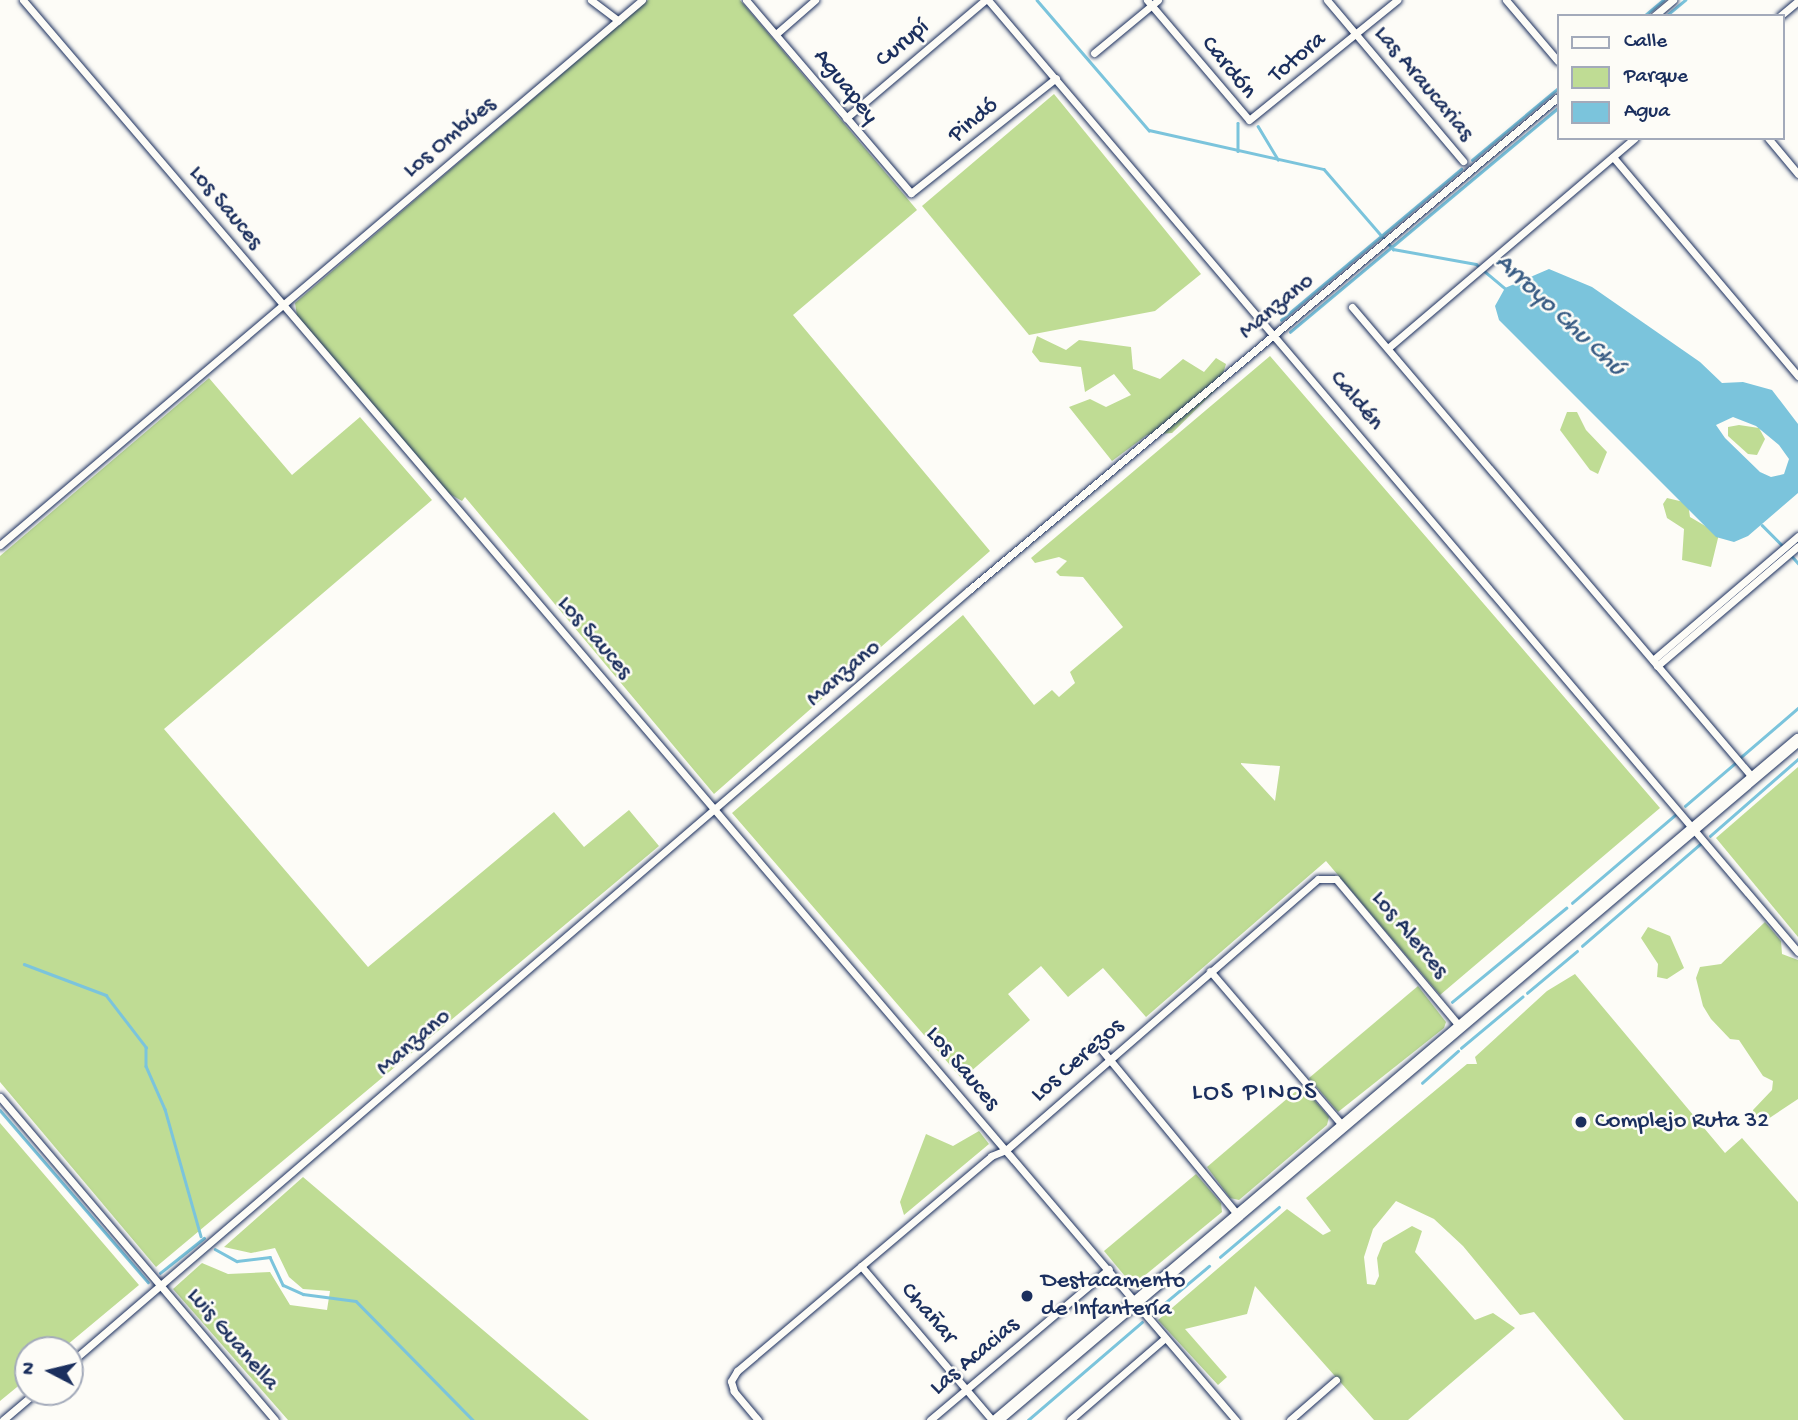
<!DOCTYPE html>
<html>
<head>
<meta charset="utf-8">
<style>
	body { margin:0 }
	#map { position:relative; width:1798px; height:1420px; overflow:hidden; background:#fdfcf7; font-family:"Gochi Hand",sans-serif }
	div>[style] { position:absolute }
	.green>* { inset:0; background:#bfdc94 }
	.water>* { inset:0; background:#7bc4dc }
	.stream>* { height:2.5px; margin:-1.25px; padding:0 1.25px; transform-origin:1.25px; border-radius:1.25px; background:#7bc4dc }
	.roads { filter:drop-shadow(0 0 2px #1b2f5e) drop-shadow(0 0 2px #1b2f5e) }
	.minor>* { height:7px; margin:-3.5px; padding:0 3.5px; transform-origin:3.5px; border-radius:3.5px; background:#fdfcf7 }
	.primary>* { height:12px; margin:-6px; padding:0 6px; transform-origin:6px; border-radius:6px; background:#fdfcf7 }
	.dots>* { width:19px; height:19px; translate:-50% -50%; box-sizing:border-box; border:4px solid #fdfcf7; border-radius:50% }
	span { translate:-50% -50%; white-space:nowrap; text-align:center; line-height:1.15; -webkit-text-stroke:5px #fdfcf7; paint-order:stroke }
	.street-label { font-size:24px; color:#1b2f5e }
	.poi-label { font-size:24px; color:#1b2f5e }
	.left { translate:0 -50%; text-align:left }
	.water-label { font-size:26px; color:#385c84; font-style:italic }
	.neighbourhood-label { font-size:26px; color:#1b2f5e; letter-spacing:2px }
	.legend { position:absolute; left:1557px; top:14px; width:228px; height:126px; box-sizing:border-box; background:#fdfcf7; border:2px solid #a3aaba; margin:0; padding:9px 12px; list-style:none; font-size:21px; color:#1b2f5e }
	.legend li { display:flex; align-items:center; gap:14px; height:35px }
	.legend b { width:35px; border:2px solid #a3aaba }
	.north { position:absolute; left:14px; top:1336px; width:70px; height:70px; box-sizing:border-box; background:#fdfcf7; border:2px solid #a3aaba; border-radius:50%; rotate:277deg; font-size:19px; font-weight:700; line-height:28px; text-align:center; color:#1b2f5e }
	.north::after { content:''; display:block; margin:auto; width:24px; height:32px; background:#1b2f5e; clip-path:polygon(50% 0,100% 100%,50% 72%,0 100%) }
</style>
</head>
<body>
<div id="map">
	<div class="green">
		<div style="clip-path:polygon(648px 0,740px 0,917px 210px,793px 315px,990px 551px,714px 794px,465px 497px,462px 501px,448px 493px,297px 316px,295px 303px)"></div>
		<div style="clip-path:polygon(1054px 94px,1201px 274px,1155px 311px,1029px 335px,922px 206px)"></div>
		<div style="clip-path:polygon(1037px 336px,1066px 350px,1079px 340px,1131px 347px,1133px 369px,1160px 379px,1183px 359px,1204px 372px,1216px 358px,1226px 364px,1219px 387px,1172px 433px,1147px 435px,1112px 461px,1069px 407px,1090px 399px,1106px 407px,1131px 395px,1114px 374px,1085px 392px,1081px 367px,1040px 362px,1032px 352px)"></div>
		<div style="clip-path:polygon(evenodd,1270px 356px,1660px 808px,1440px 995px,1326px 861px,1146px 1017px,1103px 968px,1068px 997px,1041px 966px,1008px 994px,1030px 1020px,962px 1079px,732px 813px,963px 615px,1034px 705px,1052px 690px,1059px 697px,1075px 683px,1070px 672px,1123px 627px,1083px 577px,1060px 576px,1056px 572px,1067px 561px,1059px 557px,1035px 563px,1031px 558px,1270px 356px,1241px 763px,1280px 766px,1275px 801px,1241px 764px,1241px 763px)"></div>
		<div style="clip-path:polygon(209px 378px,292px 475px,360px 417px,432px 500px,164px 729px,368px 967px,554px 812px,584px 847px,629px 810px,659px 846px,156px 1267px,0 1082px,0 556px)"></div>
		<div style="clip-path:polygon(1567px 412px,1577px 412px,1586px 430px,1607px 452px,1598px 474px,1590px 470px,1560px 430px)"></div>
		<div style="clip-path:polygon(1739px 425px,1759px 428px,1765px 439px,1757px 455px,1748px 454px,1728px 436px,1728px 427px)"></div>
		<div style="clip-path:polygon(1667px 498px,1688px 503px,1690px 517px,1719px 534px,1711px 567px,1682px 560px,1684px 529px,1667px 518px,1663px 504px)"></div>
		<div style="clip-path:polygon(1798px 767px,1798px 937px,1716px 838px)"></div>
		<div style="clip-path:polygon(1765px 922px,1781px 941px,1782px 954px,1798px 960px,1798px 1099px,1762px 1123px,1754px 1118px,1753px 1110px,1772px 1090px,1773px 1081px,1763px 1076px,1739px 1040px,1730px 1039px,1711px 1019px,1703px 1006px,1696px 978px,1700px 967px,1721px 964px)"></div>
		<div style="clip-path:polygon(1648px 927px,1670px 936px,1684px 968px,1667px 979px,1657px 977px,1658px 964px,1641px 938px)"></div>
		<div style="clip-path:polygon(1575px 974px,1725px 1153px,1742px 1138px,1798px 1202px,1798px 1420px,1624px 1420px,1534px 1312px,1520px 1315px,1463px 1246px,1434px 1219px,1396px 1201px,1373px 1229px,1364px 1257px,1367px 1284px,1375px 1285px,1379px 1276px,1377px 1258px,1383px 1243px,1412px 1226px,1422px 1231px,1415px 1252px,1475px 1320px,1493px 1313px,1515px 1328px,1408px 1420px,1374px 1420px,1255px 1286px,1247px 1314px,1185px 1329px,1227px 1377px,1218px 1385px,1158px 1320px,1287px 1209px,1323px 1235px,1331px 1231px,1306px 1198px,1467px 1064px,1477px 1064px,1475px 1057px,1547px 991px)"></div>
		<div style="clip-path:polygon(1418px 986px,1446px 1022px,1444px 1028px,1338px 1112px,1309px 1078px)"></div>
		<div style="clip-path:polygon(1302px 1086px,1329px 1117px,1327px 1125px,1239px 1200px,1230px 1198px,1207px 1167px)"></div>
		<div style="clip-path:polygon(0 1123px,139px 1285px,61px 1350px,28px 1350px,28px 1378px,0 1401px)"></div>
		<div style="clip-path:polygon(979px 1131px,989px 1144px,904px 1215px,900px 1202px,926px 1134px,953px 1146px)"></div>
		<div style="clip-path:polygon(1196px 1174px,1221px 1203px,1222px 1212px,1138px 1281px,1129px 1281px,1104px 1251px)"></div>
		<div style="clip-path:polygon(303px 1177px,589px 1420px,288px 1420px,173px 1289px,202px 1263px,228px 1274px,270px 1272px,290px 1305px,327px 1310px,330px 1291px,303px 1289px,289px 1277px,275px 1248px,251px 1253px,224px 1247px)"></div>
	</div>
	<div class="water">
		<div style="clip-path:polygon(evenodd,1549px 269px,1592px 287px,1700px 362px,1722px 383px,1743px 382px,1772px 390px,1798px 424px,1798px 493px,1748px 536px,1734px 542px,1716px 537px,1499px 320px,1495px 306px,1505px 288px,1549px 269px,1733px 417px,1756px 426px,1779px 445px,1789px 459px,1784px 474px,1771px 477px,1760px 472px,1725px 438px,1716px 425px,1733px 417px)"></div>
	</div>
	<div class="stream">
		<div style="left:1037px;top:0;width:172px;rotate:49.3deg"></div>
		<div style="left:1149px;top:130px;width:179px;rotate:12.6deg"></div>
		<div style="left:1324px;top:169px;width:106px;rotate:49.2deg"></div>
		<div style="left:1393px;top:249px;width:84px;rotate:10.2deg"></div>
		<div style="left:1476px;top:264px;width:40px;rotate:40deg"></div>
		<div style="left:1644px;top:16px;width:25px;rotate:-40deg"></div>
		<div style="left:1666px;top:16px;width:25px;rotate:-40deg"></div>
		<div style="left:1238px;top:123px;width:28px;rotate:90deg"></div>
		<div style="left:1258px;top:126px;width:39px;rotate:59deg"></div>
		<div style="left:1472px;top:160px;width:112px;rotate:-39.9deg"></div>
		<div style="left:1281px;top:320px;width:235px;rotate:-40deg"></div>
		<div style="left:1290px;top:332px;width:349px;rotate:-39.9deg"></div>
		<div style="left:1762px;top:525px;width:31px;rotate:45deg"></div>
		<div style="left:1791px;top:555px;width:11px;rotate:49deg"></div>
		<div style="left:1741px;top:757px;width:75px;rotate:-40.7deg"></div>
		<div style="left:1685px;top:806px;width:65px;rotate:-40.6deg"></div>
		<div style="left:1710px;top:836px;width:117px;rotate:-41.2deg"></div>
		<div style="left:1572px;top:903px;width:135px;rotate:-40.5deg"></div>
		<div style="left:1582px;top:946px;width:156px;rotate:-40.8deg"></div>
		<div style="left:24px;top:964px;width:88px;rotate:20.7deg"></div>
		<div style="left:106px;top:995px;width:66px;rotate:52.4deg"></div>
		<div style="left:146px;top:1047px;width:19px;rotate:90deg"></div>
		<div style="left:146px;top:1066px;width:47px;rotate:66.2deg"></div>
		<div style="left:165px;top:1109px;width:132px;rotate:74.2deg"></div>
		<div style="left:1527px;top:993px;width:65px;rotate:-40deg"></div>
		<div style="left:1452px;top:1002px;width:148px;rotate:-39.5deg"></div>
		<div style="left:1461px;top:1048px;width:80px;rotate:-39.9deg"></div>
		<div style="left:1422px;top:1083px;width:48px;rotate:-41.6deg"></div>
		<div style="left:0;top:1110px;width:227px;rotate:49.3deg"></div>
		<div style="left:215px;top:1249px;width:25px;rotate:29deg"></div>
		<div style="left:237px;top:1261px;width:33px;rotate:-7deg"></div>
		<div style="left:270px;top:1257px;width:31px;rotate:65deg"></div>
		<div style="left:283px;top:1285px;width:22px;rotate:24deg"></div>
		<div style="left:303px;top:1294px;width:53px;rotate:7.5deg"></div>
		<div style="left:356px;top:1301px;width:167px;rotate:45.5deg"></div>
		<div style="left:1220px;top:1257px;width:77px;rotate:-40.3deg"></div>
		<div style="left:160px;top:1273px;width:56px;rotate:-38.5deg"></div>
		<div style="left:1153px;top:1313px;width:73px;rotate:-40deg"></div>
		<div style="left:1028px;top:1420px;width:150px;rotate:-40.7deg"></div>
	</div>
	<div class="roads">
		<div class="minor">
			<div style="left:23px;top:0;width:1868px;rotate:49.5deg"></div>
			<div style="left:591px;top:0;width:34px;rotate:37deg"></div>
			<div style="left:746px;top:0;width:254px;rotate:49.5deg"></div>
			<div style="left:911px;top:193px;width:185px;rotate:-38.4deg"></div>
			<div style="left:988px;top:0;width:1250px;rotate:49.61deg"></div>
			<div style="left:1147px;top:0;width:157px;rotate:49.6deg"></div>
			<div style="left:1249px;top:120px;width:191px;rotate:-39deg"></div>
			<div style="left:1327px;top:0;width:211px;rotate:49.8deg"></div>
			<div style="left:1506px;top:0;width:80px;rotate:49.6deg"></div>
			<div style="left:1654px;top:16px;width:25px;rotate:-40deg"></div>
			<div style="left:1780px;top:16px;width:23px;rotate:-40deg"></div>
			<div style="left:776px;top:34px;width:52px;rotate:-41.1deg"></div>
			<div style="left:1094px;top:53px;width:83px;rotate:-39.6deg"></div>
			<div style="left:846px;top:118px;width:182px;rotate:-40.3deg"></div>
			<div style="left:1768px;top:138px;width:47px;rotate:50.2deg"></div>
			<div style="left:1613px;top:157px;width:287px;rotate:49.8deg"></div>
			<div style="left:1352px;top:307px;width:619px;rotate:49.59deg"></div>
			<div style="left:1388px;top:348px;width:324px;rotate:-40.4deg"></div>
			<div style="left:0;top:545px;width:842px;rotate:-40.33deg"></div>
			<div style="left:1653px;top:660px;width:191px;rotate:-40.5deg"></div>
			<div style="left:1657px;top:666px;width:185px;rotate:-40.4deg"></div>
			<div style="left:1210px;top:971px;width:204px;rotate:49.4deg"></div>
			<div style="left:1096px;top:1043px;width:220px;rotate:50.5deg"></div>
			<div style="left:0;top:1097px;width:424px;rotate:49.6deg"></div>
			<div style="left:861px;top:1266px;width:202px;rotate:49.6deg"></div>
			<div style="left:70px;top:1363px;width:1186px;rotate:-40.69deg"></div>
			<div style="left:969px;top:590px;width:768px;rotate:-39.93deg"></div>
			<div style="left:3px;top:1420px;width:43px;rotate:-40.3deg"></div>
			<div style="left:758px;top:1420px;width:38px;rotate:-130deg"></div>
			<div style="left:734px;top:1391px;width:10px;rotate:-107deg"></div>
			<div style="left:731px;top:1381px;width:12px;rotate:-59deg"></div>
			<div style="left:737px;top:1371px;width:333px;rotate:-40.2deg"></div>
			<div style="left:991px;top:1156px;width:16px;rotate:-22deg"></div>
			<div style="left:1006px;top:1150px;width:413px;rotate:-41deg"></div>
			<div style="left:1318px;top:879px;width:18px"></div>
			<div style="left:1336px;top:879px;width:193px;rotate:50deg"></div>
			<div style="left:930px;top:1420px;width:234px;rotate:-40.2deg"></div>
			<div style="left:1070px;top:1420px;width:125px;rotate:-40.8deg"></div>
			<div style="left:1290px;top:1420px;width:61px;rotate:-41deg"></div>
		</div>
		<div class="primary">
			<div style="left:997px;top:1420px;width:1051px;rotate:-40.33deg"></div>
		</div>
	</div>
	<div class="dots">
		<div style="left:1581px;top:1122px;background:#1b2f5e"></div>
		<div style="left:1027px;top:1296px;background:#1b2f5e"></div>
	</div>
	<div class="street-label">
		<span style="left:903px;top:44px;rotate:-40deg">Curupí</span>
		<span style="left:1298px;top:58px;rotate:-40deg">Totora</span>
		<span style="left:1228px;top:68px;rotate:51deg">Cardón</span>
		<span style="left:1423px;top:84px;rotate:50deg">Las Araucarias</span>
		<span style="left:845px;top:87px;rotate:51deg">Aguapey</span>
		<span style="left:974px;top:121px;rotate:-40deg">Pindó</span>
		<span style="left:450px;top:138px;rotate:-40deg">Los Ombúes</span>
		<span style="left:225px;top:208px;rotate:50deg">Los Sauces</span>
		<span style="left:1277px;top:307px;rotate:-40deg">Manzano</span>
		<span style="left:1356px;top:401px;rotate:50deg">Caldén</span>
		<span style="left:594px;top:638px;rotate:49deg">Los Sauces</span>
		<span style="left:844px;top:674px;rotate:-41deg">Manzano</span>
		<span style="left:1409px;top:935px;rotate:50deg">Los Alerces</span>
		<span style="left:414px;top:1043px;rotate:-41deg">Manzano</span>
		<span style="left:1078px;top:1061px;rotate:-41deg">Los Cerezos</span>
		<span style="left:962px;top:1069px;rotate:50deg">Los Sauces</span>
		<span style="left:928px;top:1314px;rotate:49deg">Chañar</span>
		<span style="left:232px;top:1340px;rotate:49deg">Luis Guanella</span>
		<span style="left:975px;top:1357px;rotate:-40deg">Las Acacias</span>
	</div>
	<div class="poi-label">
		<span class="left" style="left:1595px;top:1122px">Complejo Ruta 32</span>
		<span class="left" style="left:1041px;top:1296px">Destacamento<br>de Infantería</span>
	</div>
	<div class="water-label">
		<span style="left:1559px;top:316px;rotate:43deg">Arroyo Chu Chú</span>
	</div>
	<div class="neighbourhood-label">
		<span style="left:1255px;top:1094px">LOS PINOS</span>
	</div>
	<ul class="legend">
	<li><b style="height:9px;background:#fdfcf7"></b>Calle</li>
	<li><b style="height:19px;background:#bfdc94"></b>Parque</li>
	<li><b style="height:19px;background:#7bc4dc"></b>Agua</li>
	</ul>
	<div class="north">N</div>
</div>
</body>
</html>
